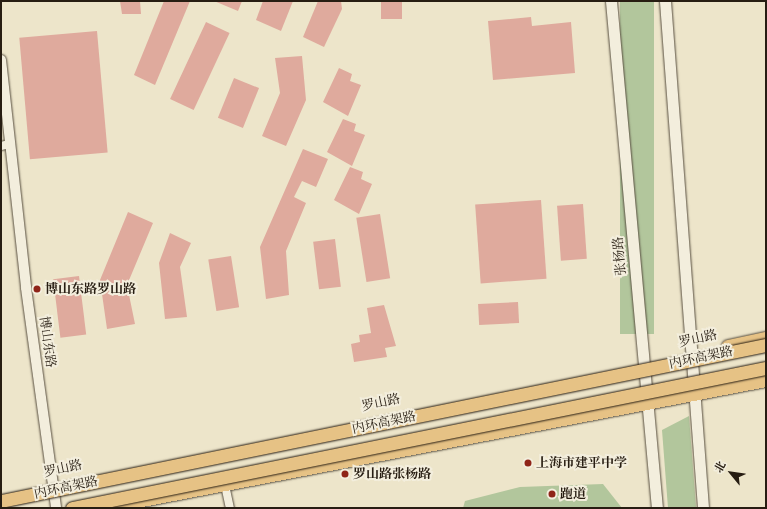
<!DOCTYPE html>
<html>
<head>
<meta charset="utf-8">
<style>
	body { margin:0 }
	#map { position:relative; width:767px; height:509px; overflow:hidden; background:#ede5ca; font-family:"IM FELL French Canon","Noto Serif SC",serif }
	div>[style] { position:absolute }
	.green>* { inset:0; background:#b2c69c; transform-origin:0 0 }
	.building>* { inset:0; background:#dfaa9d; transform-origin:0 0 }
	.roads { filter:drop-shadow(0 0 1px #584f40) drop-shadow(0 0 1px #584f40) }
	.minor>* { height:8px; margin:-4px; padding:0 4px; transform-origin:4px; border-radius:4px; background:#f3eedd }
	.tertiary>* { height:10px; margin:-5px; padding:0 5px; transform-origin:5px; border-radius:5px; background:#f3eedd }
	.secondary>* { height:11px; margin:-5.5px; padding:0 5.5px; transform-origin:5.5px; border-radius:5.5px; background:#f3eedd }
	.primary>* { height:12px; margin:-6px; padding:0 6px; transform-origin:6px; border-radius:6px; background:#e6c285 }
	.bridges { filter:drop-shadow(0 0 1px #271d12) drop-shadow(0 0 1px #271d12) }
	.trunk-bridge>* { height:13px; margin:-6.5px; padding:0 6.5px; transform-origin:6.5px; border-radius:6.5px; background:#e6c285 }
	.dots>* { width:11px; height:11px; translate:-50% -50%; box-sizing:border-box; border:2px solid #f3eedd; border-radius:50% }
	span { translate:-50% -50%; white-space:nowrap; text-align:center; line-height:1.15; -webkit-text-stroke:4px #f3eedd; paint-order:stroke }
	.street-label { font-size:13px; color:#271d12 }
	.poi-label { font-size:13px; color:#271d12; font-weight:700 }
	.left { translate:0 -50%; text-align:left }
	.frame { position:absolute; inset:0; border:2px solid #271d12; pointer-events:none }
	.north { position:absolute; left:711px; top:453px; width:40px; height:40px; -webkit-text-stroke:3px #f3eedd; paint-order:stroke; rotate:299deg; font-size:11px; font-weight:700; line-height:16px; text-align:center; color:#271d12 }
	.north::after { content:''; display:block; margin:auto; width:14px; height:18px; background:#271d12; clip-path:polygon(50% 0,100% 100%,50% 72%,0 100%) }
</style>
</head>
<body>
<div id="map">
	<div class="green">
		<div style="left:620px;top:1px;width:34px;height:333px"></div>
		<div style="clip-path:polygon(689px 416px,696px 508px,668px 508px,662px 430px)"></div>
		<div style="clip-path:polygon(603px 484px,622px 508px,463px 508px,465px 501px,520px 487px)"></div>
	</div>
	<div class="building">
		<div style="clip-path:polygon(120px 1px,140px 1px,141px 14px,122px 14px)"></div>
		<div style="clip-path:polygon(164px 1px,190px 1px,155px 85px,134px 75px)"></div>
		<div style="clip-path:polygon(214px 1px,242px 1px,238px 11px)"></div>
		<div style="clip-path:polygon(263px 1px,293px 1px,281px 31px,256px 20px)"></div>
		<div style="clip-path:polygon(318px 1px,341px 1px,342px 9px,324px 47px,303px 37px)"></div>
		<div style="left:381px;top:1px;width:21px;height:18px"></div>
		<div style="clip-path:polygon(531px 17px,532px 26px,571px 22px,575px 73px,493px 80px,488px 21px)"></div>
		<div style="left:206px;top:22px;width:26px;height:85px;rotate:25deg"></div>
		<div style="left:97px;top:31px;width:122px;height:78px;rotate:85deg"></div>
		<div style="clip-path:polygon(302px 56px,306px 100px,286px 146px,262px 136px,280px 93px,275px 58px)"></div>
		<div style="clip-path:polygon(339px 68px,352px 74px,350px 81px,361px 85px,348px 116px,323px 102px)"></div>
		<div style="left:234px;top:78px;width:27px;height:43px;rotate:22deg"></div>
		<div style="clip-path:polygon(343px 119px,356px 124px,354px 131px,365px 135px,352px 166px,327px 152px)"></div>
		<div style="clip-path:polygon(303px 149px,328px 159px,316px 187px,302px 181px,294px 197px,306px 203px,286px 251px,289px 295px,266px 299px,260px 247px)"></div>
		<div style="clip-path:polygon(350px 167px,363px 172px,361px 179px,372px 184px,359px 214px,334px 200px)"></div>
		<div style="left:541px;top:200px;width:79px;height:66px;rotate:86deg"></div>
		<div style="left:583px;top:204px;width:55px;height:26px;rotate:86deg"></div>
		<div style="clip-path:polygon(128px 212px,153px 223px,127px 285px,135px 324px,107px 329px,100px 280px)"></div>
		<div style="left:380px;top:214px;width:65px;height:24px;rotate:81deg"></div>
		<div style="clip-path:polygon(170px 233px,191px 243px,180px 267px,187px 317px,165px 319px,159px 263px)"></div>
		<div style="left:335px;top:239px;width:48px;height:22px;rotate:83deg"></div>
		<div style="left:231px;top:256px;width:52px;height:23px;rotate:81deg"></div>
		<div style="left:79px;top:276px;width:59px;height:26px;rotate:83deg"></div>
		<div style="left:518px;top:302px;width:21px;height:40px;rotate:87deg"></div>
		<div style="clip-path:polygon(384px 305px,396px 346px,385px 348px,387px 357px,354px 362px,351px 344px,360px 342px,359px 335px,371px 333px,367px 308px)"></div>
	</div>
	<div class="roads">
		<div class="minor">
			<div style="left:1px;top:146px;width:9px;rotate:-13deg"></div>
			<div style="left:225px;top:485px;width:24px;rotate:78deg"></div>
		</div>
		<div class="tertiary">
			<div style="left:1px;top:60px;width:229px;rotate:83.7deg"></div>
			<div style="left:26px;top:288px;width:222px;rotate:82.2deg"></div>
		</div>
		<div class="secondary">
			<div style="left:611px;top:1px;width:509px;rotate:84.82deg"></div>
			<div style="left:665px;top:1px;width:508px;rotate:85.71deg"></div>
		</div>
		<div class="primary">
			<div style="left:728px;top:346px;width:39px;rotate:-12deg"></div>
			<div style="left:106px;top:508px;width:672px;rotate:-10.89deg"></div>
		</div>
	</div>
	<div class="bridges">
		<div class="trunk-bridge">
			<div style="left:1px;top:501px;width:781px;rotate:-11.53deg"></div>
			<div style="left:72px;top:508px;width:708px;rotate:-11.41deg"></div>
		</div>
	</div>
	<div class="dots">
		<div style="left:37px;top:289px;background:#8f2418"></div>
		<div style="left:528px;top:463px;background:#8f2418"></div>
		<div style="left:345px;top:474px;background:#8f2418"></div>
		<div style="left:552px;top:494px;background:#8f2418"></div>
	</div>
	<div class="street-label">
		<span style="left:620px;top:256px;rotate:-95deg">张杨路</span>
		<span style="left:698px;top:339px;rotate:-12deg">罗山路</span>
		<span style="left:47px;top:342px;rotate:82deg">博山东路</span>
		<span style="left:701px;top:358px;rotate:-12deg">内环高架路</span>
		<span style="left:381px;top:403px;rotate:-12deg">罗山路</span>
		<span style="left:384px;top:423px;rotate:-12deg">内环高架路</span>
		<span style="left:63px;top:469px;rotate:-12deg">罗山路</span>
		<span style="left:66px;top:488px;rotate:-12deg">内环高架路</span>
	</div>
	<div class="poi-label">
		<span class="left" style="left:45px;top:289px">博山东路罗山路</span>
		<span class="left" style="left:536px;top:463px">上海市建平中学</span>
		<span class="left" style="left:353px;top:474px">罗山路张杨路</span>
		<span class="left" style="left:560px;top:494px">跑道</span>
	</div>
	<div class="frame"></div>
	<div class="north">北</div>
</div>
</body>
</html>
